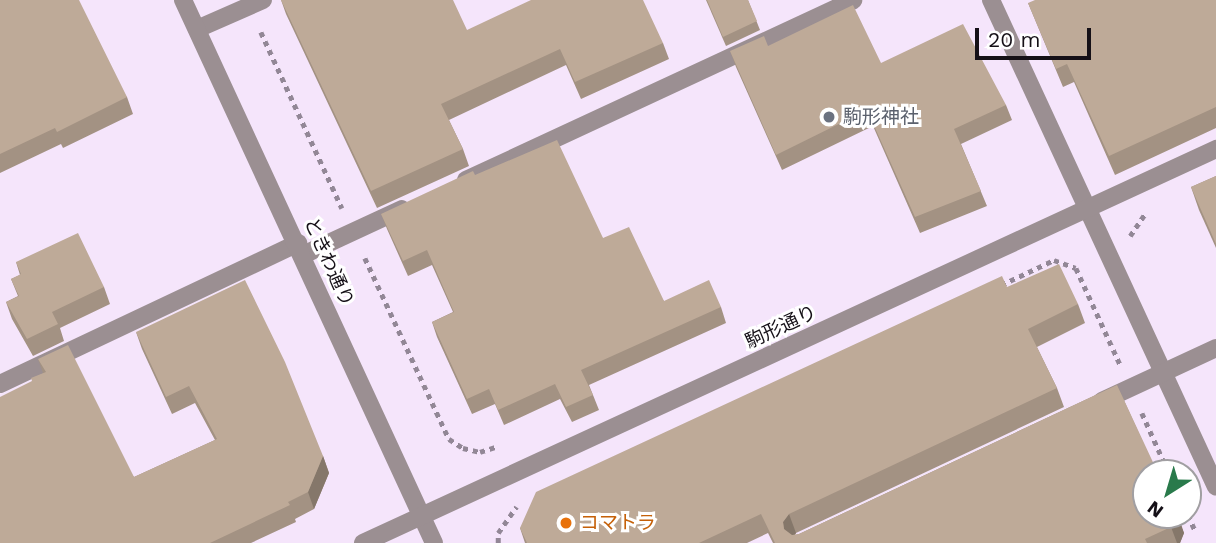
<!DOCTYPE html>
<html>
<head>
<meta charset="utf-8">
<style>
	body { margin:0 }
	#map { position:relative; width:1216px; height:543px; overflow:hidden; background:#f5e5fb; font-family:"Work Sans","Noto Sans JP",sans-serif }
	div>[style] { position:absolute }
	.path>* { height:4.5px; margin-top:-2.25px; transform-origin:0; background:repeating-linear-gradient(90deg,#928796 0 5px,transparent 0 10px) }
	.minor>* { height:18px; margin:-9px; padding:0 9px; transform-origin:9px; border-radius:9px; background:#9b8f92 }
	.tertiary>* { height:18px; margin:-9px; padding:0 9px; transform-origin:9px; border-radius:9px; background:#9b8f92 }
	.wall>* { inset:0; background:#a39283 }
	.shaded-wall>* { inset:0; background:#85776a }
	.building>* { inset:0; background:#beaa98 }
	.dots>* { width:19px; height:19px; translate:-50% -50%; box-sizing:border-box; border:4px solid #fff; border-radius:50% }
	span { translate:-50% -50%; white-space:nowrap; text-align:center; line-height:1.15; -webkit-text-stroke:6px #fff; paint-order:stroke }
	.worship-label { font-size:19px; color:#5b616d }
	.left { translate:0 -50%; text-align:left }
	.street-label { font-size:19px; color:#151017 }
	.food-label { font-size:19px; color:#c56008 }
	.north { position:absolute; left:1132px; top:459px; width:70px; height:70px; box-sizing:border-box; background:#fff; border:2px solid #a19fa2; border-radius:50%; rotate:217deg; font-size:19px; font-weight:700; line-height:28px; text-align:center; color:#151017 }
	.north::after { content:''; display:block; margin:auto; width:24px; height:32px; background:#297a4b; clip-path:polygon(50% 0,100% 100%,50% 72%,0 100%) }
	.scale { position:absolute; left:975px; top:28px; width:116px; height:32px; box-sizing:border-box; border:4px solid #151017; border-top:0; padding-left:9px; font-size:21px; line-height:24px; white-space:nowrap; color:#151017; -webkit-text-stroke:5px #fff; paint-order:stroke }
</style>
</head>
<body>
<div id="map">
	<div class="path">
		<div style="left:261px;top:32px;width:194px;rotate:65.3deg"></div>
		<div style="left:1130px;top:236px;width:27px;rotate:-56deg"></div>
		<div style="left:365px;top:258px;width:200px;rotate:65.1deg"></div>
		<div style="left:449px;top:439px;width:17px;rotate:33deg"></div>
		<div style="left:463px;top:448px;width:17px;rotate:13deg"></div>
		<div style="left:480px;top:452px;width:19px;rotate:-18deg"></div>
		<div style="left:1001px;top:285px;width:59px;rotate:-25.3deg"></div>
		<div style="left:1054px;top:260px;width:23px;rotate:20deg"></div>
		<div style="left:1076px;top:268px;width:106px;rotate:65.4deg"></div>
		<div style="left:1142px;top:413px;width:66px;rotate:65.8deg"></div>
		<div style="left:1188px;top:515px;width:19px;rotate:65deg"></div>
		<div style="left:498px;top:543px;width:10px;rotate:-90deg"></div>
		<div style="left:498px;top:533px;width:32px;rotate:-55deg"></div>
	</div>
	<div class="minor">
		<div style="left:991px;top:0;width:536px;rotate:65.2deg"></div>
		<div style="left:197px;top:29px;width:72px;rotate:-23.7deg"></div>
		<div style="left:466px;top:180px;width:427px;rotate:-24.9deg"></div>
		<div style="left:303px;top:255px;width:109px;rotate:-24.9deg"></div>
		<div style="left:0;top:384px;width:330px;rotate:-25.3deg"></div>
		<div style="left:1102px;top:401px;width:126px;rotate:-24.9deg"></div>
	</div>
	<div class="tertiary">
		<div style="left:183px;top:0;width:598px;rotate:65.19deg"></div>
		<div style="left:363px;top:543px;width:940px;rotate:-24.79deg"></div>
	</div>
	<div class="wall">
		<div style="clip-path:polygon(0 0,127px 97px,133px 114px,63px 148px,61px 144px,0 173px)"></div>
		<div style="clip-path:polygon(281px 0,467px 30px,663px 43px,669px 59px,581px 99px,566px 65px,449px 120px,463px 149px,469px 166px,377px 208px,286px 14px)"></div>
		<div style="clip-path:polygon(706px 0,748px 0,760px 30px,726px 46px)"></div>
		<div style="clip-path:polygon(1216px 0,1216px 128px,1115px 175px,1074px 82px,1063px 87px,1028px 3px)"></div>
		<div style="clip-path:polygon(768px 46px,881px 63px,1006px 105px,1012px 120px,961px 144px,987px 206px,920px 233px,873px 126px,782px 170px,736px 67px,730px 51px)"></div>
		<div style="clip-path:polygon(475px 175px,603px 238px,664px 301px,721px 307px,726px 323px,589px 385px,599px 410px,572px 422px,560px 399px,504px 425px,495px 404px,472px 414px,437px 337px,432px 322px,453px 312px,432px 265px,408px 276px,387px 229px,381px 214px)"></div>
		<div style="clip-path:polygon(1216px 176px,1216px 248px,1199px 210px,1191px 187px)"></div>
		<div style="clip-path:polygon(16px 262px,104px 287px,110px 304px,60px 328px,64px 341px,33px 356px,12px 319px,6px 302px,18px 296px,11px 279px,20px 275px)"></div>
		<div style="clip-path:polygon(1007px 287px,1078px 304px,1085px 323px,1037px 347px,1057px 388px,1064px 407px,796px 533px,795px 535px,799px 534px,1117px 385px,1184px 533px,1180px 543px,773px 543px,768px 533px,747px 543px,525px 543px,520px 528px)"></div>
		<div style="clip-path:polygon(136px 332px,323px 456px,329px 473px,314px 509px,295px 519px,296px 522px,251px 543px,0 543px,32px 381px,43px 373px,38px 359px,134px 477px,215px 440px,195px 403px,172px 414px,142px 349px)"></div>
	</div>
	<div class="shaded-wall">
		<div style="clip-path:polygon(323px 456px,329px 473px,314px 509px,308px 492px)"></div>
		<div style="clip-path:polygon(789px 514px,796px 533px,790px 541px,784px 529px,783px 522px)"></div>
		<div style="clip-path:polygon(1177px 515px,1178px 515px,1184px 533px,1180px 543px,1177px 543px,1171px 527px)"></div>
	</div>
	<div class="building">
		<div style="clip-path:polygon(0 0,79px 0,127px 97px,57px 132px,55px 128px,0 154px)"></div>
		<div style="clip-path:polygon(281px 0,453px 0,467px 30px,531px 0,643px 0,663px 43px,575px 82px,560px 49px,441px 104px,463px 149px,371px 191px)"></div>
		<div style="clip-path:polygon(707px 0,748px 0,757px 21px,723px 37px)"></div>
		<div style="clip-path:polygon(1035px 0,1216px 0,1216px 107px,1109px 156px,1067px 64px,1056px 69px,1028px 3px)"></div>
		<div style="clip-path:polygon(853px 5px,881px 63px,963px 24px,1006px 105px,954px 129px,981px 191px,915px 217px,867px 110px,776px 155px,730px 51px,764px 36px,768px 46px)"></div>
		<div style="clip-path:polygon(557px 140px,603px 238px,629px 227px,664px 301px,709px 280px,721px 307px,581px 370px,593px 395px,566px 407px,555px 384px,498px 410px,489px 389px,467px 399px,432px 322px,454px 312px,427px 250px,403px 261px,381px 214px,473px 171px,475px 175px)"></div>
		<div style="clip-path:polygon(1216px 176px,1216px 244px,1191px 187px)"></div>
		<div style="clip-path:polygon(78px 233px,104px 287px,52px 312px,58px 324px,27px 339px,6px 302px,19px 296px,11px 279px,21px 274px,16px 262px)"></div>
		<div style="clip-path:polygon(1059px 264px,1078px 304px,1028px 329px,1057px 388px,789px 514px,783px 522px,784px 529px,792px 535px,799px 534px,1117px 385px,1158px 473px,1146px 473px,1146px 515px,1177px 515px,1171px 527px,1145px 539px,1147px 543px,775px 543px,761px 514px,699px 543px,527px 543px,520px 528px,536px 492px,1002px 276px,1007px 287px)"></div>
		<div style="clip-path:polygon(245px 280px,285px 362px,323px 456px,308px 492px,288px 502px,290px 505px,210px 543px,0 543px,0 397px,32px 381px,31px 378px,46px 372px,38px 359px,68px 345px,134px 477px,217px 439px,189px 386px,166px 397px,136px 332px)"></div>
	</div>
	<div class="dots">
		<div style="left:829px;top:117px;background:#6b7280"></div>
		<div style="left:566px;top:523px;background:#e8710a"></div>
	</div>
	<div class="worship-label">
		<span class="left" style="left:843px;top:117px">駒形神社</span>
	</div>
	<div class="street-label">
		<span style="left:329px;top:262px;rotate:66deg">ときわ通り</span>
		<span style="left:781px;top:327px;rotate:-25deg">駒形通り</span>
	</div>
	<div class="food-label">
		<span class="left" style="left:580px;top:523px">コマトラ</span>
	</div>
	<div class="north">N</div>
	<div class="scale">20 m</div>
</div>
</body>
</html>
